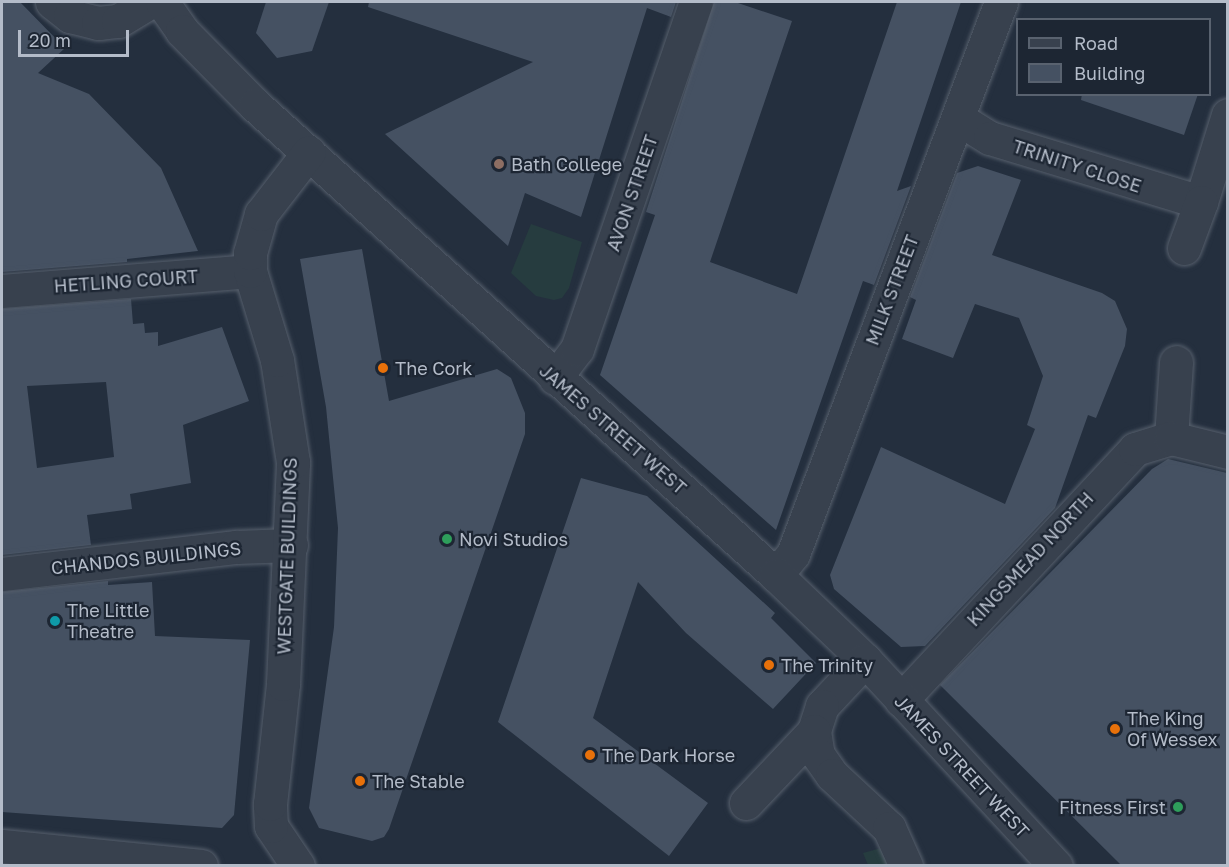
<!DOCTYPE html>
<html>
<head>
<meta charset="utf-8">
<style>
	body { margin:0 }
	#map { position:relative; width:1229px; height:867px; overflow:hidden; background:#242f3e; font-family:"Golos Text",sans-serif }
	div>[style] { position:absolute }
	.green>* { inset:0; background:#263c3f }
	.building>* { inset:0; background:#455162 }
	.roads { filter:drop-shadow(0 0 2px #565f6c) drop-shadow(0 0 2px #565f6c) }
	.pedestrian>* { height:33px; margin:-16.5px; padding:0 16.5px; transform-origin:16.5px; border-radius:16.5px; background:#38414e }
	.minor>* { height:33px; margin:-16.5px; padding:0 16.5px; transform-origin:16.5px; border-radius:16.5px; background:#38414e }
	.tertiary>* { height:33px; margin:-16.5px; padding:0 16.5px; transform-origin:16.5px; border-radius:16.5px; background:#38414e }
	.dots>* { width:16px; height:16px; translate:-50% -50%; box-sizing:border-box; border:3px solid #1d2633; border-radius:50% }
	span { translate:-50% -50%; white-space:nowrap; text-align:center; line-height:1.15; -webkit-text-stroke:4.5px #1d2633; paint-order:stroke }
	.poi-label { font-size:18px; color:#b4bcc9 }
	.left { translate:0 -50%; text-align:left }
	.right { translate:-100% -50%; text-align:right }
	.street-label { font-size:18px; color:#b4bcc9 }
	.frame { position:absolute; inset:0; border:3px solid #b4bcc9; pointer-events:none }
	.legend { position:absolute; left:1016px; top:18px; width:195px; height:78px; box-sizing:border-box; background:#1d2633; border:2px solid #59626f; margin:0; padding:8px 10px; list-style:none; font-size:18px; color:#b4bcc9 }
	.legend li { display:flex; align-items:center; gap:12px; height:30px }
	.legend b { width:30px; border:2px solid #59626f }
	.scale { position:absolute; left:18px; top:30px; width:111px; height:27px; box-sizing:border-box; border:3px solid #b4bcc9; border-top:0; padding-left:8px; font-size:18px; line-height:21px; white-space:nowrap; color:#b4bcc9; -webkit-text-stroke:4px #1d2633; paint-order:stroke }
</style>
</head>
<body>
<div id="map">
	<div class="green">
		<div style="clip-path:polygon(531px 224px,582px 242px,569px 288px,562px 298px,554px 300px,536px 296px,511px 273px)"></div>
		<div style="clip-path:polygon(885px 847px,891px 865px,868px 865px,863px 853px)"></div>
	</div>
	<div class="building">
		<div style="clip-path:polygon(2px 2px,20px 2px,65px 48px,38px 73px,89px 94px,161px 168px,198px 251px,127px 259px,127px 262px,2px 272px)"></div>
		<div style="clip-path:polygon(266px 2px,329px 2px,312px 51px,277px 58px,256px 33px)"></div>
		<div style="clip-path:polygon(369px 2px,676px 2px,671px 17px,647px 8px,581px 217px,525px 193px,508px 246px,385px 134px,533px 62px,368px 7px)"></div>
		<div style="clip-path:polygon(714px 2px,735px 2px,792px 21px,710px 262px,797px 294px,897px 2px,961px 2px,897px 191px,911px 186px,874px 285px,863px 281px,776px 530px,600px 375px,655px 215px,646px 212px)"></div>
		<div style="clip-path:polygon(1082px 94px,1198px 94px,1184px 135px,1081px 100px)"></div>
		<div style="clip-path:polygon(978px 166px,1021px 180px,992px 255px,1102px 293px,1115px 301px,1127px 329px,1125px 346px,1096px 418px,1088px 415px,1055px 508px,925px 646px,901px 647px,834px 589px,830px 575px,881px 447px,1005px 504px,1035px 429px,1027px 425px,1043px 376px,1019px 318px,975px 304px,953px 358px,902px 339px,916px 300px,910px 297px,957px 173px)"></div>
		<div style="clip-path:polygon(362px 249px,389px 401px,497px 369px,511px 378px,525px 413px,525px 434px,389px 829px,384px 837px,372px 841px,319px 828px,309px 808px,334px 627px,338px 528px,326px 407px,300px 259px)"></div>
		<div style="clip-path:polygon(evenodd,131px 299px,133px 324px,144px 323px,145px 333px,158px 332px,158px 346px,222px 327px,249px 401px,183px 425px,191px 483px,130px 494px,132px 509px,87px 515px,91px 545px,2px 555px,2px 309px,131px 299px,106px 382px,114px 457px,37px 468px,27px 386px,106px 382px)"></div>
		<div style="clip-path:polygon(1168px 459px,1227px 473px,1227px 866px,1122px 866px,940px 685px,1152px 469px)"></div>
		<div style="clip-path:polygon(581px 478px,647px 496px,775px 613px,771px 618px,816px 663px,773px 709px,686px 633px,638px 582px,593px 718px,708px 803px,669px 856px,498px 722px)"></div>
		<div style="clip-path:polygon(108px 581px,108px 585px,152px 582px,155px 636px,250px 640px,234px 815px,222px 828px,2px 812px,2px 592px)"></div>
	</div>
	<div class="roads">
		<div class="pedestrian">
			<div style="left:2px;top:291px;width:249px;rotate:-4.6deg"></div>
			<div style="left:2px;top:574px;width:236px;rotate:-6.6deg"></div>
			<div style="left:236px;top:547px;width:55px;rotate:-2.1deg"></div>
		</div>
		<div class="minor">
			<div style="left:52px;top:2px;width:23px;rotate:38deg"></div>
			<div style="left:70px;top:16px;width:29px;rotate:14deg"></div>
			<div style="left:98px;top:23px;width:20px;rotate:-6deg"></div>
			<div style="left:118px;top:21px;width:37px;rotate:-31deg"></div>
			<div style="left:959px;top:119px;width:36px;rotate:32deg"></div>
			<div style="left:990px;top:138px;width:220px;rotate:16.9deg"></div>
			<div style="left:1201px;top:202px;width:91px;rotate:-72.8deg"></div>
			<div style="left:1184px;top:248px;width:49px;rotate:-69.7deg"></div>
			<div style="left:555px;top:378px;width:36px;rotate:-53deg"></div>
			<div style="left:577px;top:349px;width:367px;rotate:-71.1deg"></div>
			<div style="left:1171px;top:438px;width:76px;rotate:-86.2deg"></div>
			<div style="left:776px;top:575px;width:27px;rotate:-51deg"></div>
			<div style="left:793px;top:554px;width:590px;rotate:-69.35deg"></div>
			<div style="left:865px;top:660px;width:63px;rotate:133.1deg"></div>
			<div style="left:822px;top:706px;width:26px;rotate:108deg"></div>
			<div style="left:814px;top:731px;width:24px;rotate:81deg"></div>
			<div style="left:818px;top:755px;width:24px;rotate:55deg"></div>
			<div style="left:832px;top:775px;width:78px;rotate:42.9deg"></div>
			<div style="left:889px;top:828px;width:42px;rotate:65.9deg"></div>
			<div style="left:901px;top:700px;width:343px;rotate:-47deg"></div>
			<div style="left:1135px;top:449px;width:38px;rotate:-17deg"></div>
			<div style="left:1171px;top:438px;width:59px;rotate:13.8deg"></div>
			<div style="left:746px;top:803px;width:99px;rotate:-46.6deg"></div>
			<div style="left:2px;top:846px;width:200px;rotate:5.7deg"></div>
		</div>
		<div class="tertiary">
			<div style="left:162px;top:2px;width:35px;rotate:55deg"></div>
			<div style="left:182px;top:31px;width:104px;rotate:45.4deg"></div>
			<div style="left:255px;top:105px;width:702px;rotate:42.05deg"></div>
			<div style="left:776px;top:575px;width:123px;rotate:43.7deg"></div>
			<div style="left:865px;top:660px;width:281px;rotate:47.2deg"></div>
			<div style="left:298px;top:866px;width:48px;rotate:-124deg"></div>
			<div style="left:271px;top:826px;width:22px;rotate:-93deg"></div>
			<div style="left:270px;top:804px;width:121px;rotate:-83.8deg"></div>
			<div style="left:283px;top:684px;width:222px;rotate:-87.4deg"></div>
			<div style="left:293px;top:462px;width:103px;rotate:-98.9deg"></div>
			<div style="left:277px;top:360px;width:93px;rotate:-106.9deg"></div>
			<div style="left:250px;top:271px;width:18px;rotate:-90deg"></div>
			<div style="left:250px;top:253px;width:41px;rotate:-74.2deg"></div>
			<div style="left:261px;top:214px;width:78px;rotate:-52.3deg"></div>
		</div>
	</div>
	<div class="dots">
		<div style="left:499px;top:164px;background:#8d6e63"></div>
		<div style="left:383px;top:368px;background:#e8710a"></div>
		<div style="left:447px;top:539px;background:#2e9e5b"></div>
		<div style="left:55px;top:621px;background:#0f9aa8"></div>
		<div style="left:769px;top:665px;background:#e8710a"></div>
		<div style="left:1115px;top:729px;background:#e8710a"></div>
		<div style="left:590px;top:755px;background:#e8710a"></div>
		<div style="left:360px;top:781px;background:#e8710a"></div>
		<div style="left:1178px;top:807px;background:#2e9e5b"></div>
	</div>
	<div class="poi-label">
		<span class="left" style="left:511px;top:164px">Bath College</span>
		<span class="left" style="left:395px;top:368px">The Cork</span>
		<span class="left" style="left:459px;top:539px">Novi Studios</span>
		<span class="left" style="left:67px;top:621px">The Little<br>Theatre</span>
		<span class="left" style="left:781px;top:665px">The Trinity</span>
		<span class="left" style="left:1127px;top:729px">The King<br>Of Wessex</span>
		<span class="left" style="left:602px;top:755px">The Dark Horse</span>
		<span class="left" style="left:372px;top:781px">The Stable</span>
		<span class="right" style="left:1166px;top:807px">Fitness First</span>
	</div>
	<div class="street-label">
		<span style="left:1077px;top:166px;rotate:18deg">TRINITY CLOSE</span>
		<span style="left:632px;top:193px;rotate:-71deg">AVON STREET</span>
		<span style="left:126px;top:281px;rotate:-4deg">HETLING COURT</span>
		<span style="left:892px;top:290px;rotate:-69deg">MILK STREET</span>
		<span style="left:613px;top:429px;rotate:41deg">JAMES STREET WEST</span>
		<span style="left:287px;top:556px;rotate:-88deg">WESTGATE BUILDINGS</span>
		<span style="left:146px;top:558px;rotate:-6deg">CHANDOS BUILDINGS</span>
		<span style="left:1030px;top:559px;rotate:-47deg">KINGSMEAD NORTH</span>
		<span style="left:962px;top:766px;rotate:47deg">JAMES STREET WEST</span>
	</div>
	<div class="frame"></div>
	<ul class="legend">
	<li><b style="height:8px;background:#38414e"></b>Road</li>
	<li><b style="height:16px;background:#455162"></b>Building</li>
	</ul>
	<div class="scale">20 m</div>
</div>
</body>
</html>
